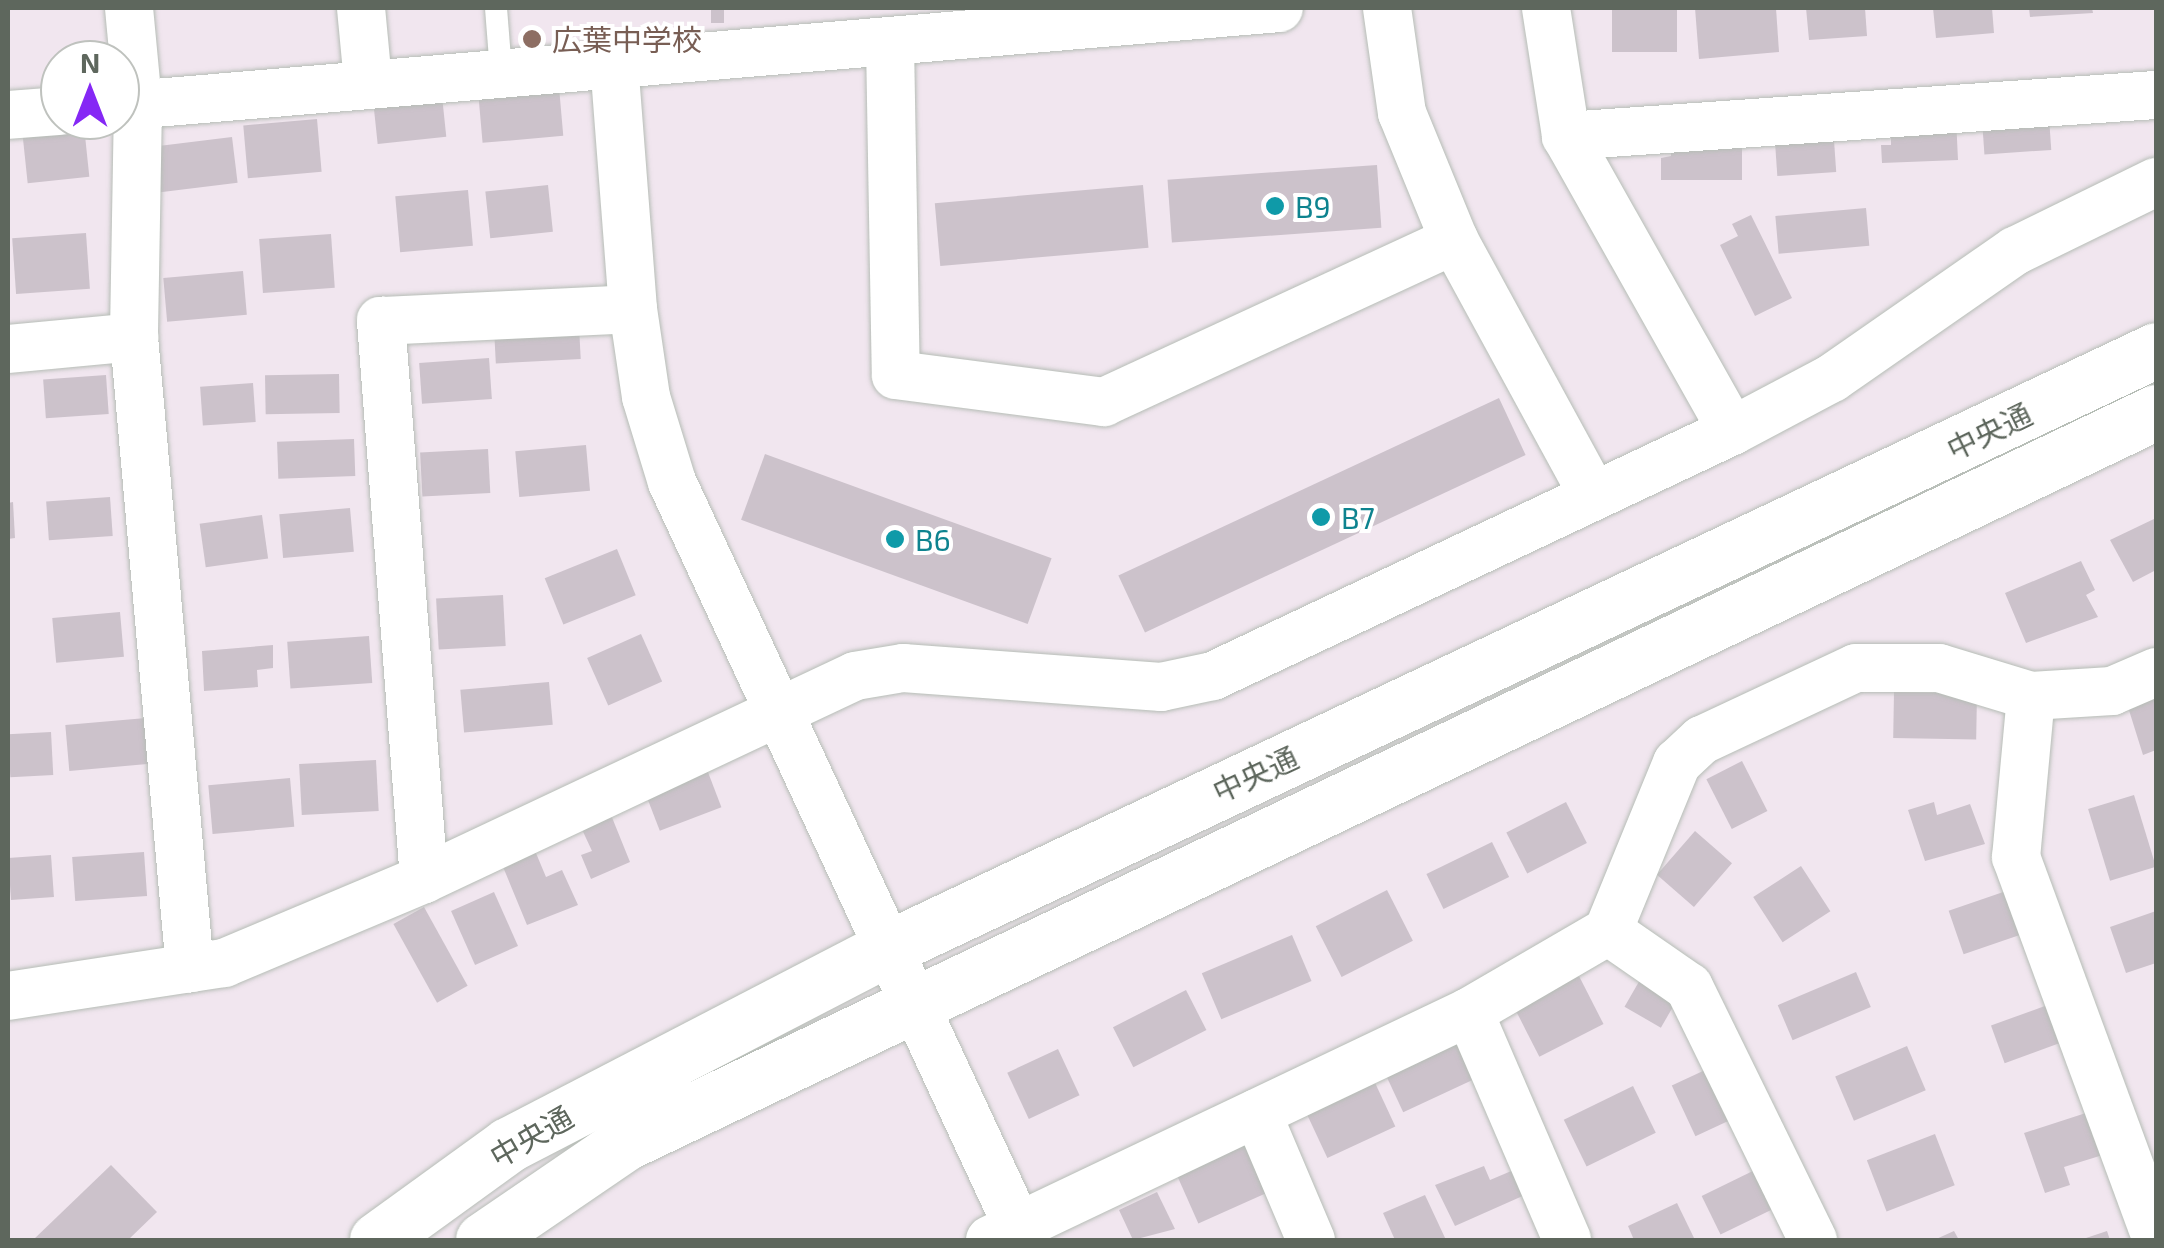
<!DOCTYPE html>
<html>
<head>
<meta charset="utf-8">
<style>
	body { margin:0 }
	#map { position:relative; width:2164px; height:1248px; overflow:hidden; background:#f1e6ef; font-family:"Exo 2","Noto Sans JP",sans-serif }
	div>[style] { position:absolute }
	.building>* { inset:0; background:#ccc2cb; transform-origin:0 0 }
	.roads { filter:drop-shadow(0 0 2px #b6bdb6) drop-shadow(0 0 2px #b6bdb6) }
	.service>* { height:22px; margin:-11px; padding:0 11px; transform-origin:11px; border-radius:11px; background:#fff }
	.minor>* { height:48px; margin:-24px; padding:0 24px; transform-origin:24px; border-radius:24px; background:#fff }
	.tertiary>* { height:55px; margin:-27.5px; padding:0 27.5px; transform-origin:27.5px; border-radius:27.5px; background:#fff }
	.dots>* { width:28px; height:28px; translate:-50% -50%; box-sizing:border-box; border:5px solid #fff; border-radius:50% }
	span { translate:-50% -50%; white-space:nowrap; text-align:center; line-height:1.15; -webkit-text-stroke:8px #fff; paint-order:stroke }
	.education-label { font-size:30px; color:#785e54 }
	.left { translate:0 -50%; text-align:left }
	.culture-label { font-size:30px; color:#0d838f }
	.street-label { font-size:30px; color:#5e675d }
	.frame { position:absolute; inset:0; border:10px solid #5e675d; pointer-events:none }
	.north { position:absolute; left:40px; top:40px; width:100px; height:100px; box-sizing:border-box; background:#fff; border:2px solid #bfc2be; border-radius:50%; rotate:0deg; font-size:28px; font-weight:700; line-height:40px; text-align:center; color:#5e675d }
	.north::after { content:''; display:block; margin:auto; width:35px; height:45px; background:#8528f5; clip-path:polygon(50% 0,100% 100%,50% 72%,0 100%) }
</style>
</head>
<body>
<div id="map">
	<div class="building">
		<div style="left:711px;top:8px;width:13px;height:15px"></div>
		<div style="left:1612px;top:8px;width:65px;height:44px"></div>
		<div style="clip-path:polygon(1695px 8px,1776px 8px,1779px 52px,1699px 59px)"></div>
		<div style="clip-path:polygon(1806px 8px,1865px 8px,1867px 36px,1809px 40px)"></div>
		<div style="clip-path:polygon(1933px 8px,1992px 8px,1994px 33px,1936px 38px)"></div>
		<div style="clip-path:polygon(2029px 8px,2092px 8px,2093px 13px,2030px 17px)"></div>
		<div style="left:559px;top:87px;width:49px;height:81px;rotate:85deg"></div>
		<div style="left:442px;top:96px;width:41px;height:69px;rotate:84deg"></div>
		<div style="left:2048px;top:103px;width:47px;height:67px;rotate:86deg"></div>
		<div style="clip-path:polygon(1956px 118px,1958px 160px,1882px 163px,1881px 145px,1891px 145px,1891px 123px)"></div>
		<div style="left:317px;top:119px;width:53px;height:74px;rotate:85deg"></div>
		<div style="left:84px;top:126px;width:51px;height:62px;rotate:84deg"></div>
		<div style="left:1833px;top:126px;width:46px;height:59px;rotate:86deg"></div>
		<div style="left:232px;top:137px;width:46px;height:80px;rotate:83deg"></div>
		<div style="clip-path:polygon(1742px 141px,1742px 180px,1661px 180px,1661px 158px,1671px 156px,1671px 143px)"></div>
		<div style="left:1377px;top:165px;width:63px;height:210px;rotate:86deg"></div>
		<div style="left:548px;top:185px;width:47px;height:63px;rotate:84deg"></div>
		<div style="left:1143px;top:185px;width:63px;height:209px;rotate:85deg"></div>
		<div style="left:468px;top:190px;width:56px;height:73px;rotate:85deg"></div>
		<div style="left:1866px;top:208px;width:38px;height:91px;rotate:85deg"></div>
		<div style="clip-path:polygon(1751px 215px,1792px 298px,1755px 316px,1720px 245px,1738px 236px,1732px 224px)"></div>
		<div style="left:86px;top:233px;width:56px;height:74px;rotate:86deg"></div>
		<div style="left:331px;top:234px;width:54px;height:72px;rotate:86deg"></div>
		<div style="left:243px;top:271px;width:44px;height:80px;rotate:85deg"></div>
		<div style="left:579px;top:326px;width:33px;height:85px;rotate:87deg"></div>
		<div style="left:489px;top:358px;width:41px;height:70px;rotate:86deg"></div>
		<div style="left:339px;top:374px;width:39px;height:74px;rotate:89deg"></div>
		<div style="left:106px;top:375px;width:39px;height:63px;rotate:86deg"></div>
		<div style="left:253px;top:383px;width:39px;height:53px;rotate:86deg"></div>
		<div style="left:1499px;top:398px;width:63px;height:420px;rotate:65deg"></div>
		<div style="left:354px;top:439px;width:37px;height:77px;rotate:88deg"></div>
		<div style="left:586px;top:445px;width:46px;height:71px;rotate:85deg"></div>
		<div style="left:488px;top:449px;width:44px;height:68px;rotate:87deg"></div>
		<div style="left:765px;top:454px;width:305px;height:70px;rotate:20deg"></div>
		<div style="left:110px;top:497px;width:39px;height:64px;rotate:86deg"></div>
		<div style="clip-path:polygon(13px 502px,15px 538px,8px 539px,8px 503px)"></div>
		<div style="left:350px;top:508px;width:44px;height:71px;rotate:85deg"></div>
		<div style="left:262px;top:515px;width:44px;height:63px;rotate:82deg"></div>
		<div style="clip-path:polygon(2156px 518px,2156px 570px,2133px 582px,2110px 540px)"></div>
		<div style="left:617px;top:549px;width:50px;height:78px;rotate:68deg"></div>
		<div style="clip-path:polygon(2081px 561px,2095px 590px,2086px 595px,2098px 617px,2026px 643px,2005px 593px)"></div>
		<div style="left:503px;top:595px;width:51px;height:67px;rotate:87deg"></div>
		<div style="left:120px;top:612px;width:45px;height:68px;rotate:85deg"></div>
		<div style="left:641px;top:634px;width:52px;height:59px;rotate:66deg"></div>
		<div style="left:369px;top:636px;width:47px;height:82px;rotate:86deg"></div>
		<div style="clip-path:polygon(273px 645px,273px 668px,257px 670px,258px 687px,204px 691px,202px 651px)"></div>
		<div style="left:549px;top:682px;width:43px;height:89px;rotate:85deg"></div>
		<div style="left:1894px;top:692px;width:83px;height:46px;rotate:1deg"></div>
		<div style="clip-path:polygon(2156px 696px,2156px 750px,2143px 755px,2128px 707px)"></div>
		<div style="left:146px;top:718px;width:46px;height:81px;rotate:85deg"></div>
		<div style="left:51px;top:732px;width:43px;height:43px;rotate:87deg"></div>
		<div style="left:376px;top:760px;width:51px;height:77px;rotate:87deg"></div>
		<div style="left:1742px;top:761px;width:56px;height:40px;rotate:63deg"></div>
		<div style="left:706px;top:767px;width:43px;height:66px;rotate:69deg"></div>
		<div style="left:290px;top:778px;width:49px;height:82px;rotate:85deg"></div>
		<div style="left:2134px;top:795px;width:75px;height:48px;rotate:73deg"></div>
		<div style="left:1566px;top:802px;width:46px;height:67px;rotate:63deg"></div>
		<div style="clip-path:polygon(1934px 802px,1937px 815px,1970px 804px,1985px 844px,1925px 861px,1908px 810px)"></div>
		<div style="clip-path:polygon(609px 810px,630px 862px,591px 879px,581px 855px,592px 851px,579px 823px)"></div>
		<div style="left:1695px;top:831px;width:49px;height:58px;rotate:41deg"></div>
		<div style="left:1492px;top:842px;width:39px;height:73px;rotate:64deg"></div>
		<div style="clip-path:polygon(533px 846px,546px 877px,562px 870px,578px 905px,527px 925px,501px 862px)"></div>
		<div style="left:144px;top:852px;width:44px;height:72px;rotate:86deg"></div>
		<div style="left:51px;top:855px;width:42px;height:43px;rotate:86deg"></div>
		<div style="left:1801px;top:866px;width:54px;height:57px;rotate:57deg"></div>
		<div style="left:2012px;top:889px;width:46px;height:67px;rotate:71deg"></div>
		<div style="left:1387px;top:890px;width:57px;height:80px;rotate:63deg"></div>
		<div style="left:494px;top:892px;width:59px;height:47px;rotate:66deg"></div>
		<div style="left:424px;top:907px;width:90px;height:35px;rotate:61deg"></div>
		<div style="clip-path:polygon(2156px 911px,2156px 963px,2126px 973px,2110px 927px)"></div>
		<div style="left:1292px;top:935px;width:50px;height:98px;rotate:67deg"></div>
		<div style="left:1648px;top:966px;width:42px;height:47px;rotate:30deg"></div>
		<div style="left:1856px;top:972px;width:38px;height:85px;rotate:67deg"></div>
		<div style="left:1579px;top:976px;width:54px;height:72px;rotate:63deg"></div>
		<div style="left:1186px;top:990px;width:45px;height:82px;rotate:63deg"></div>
		<div style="left:2053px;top:1003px;width:40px;height:66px;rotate:70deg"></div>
		<div style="left:1454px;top:1039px;width:45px;height:77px;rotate:65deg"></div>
		<div style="left:1907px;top:1046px;width:48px;height:78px;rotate:67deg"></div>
		<div style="left:1058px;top:1049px;width:51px;height:56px;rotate:65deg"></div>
		<div style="left:1718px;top:1064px;width:56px;height:51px;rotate:65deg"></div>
		<div style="left:1370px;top:1072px;width:60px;height:75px;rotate:65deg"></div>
		<div style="left:1633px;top:1086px;width:52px;height:77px;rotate:64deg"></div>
		<div style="clip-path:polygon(2092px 1111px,2106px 1154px,2064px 1167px,2070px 1185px,2045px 1193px,2024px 1133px)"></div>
		<div style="left:1935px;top:1134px;width:55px;height:73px;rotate:69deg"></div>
		<div style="left:1244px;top:1144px;width:54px;height:74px;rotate:66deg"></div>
		<div style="clip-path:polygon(111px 1165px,157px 1212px,128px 1240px,33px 1240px)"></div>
		<div style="clip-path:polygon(1484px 1166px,1490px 1180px,1516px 1169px,1527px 1194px,1455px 1226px,1435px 1185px)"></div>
		<div style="left:1761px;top:1167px;width:43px;height:66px;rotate:64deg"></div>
		<div style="clip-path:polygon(1157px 1192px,1175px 1229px,1133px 1240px,1119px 1210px)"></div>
		<div style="clip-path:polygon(1425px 1195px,1446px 1240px,1395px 1240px,1383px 1213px)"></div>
		<div style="clip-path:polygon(1677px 1203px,1695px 1240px,1634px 1240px,1628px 1226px)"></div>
		<div style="clip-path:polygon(1954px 1231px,1959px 1240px,1934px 1240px)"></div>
		<div style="clip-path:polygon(2107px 1231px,2110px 1240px,2080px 1240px)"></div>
	</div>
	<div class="roads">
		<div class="service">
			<div style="left:496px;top:8px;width:64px;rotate:85.5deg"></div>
		</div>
		<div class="minor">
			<div style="left:129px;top:8px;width:96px;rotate:84.6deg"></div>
			<div style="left:138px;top:104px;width:233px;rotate:91deg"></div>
			<div style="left:134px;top:337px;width:634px;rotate:84.94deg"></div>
			<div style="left:361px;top:8px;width:74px;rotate:84.6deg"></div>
			<div style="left:1387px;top:8px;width:106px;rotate:81.9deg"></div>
			<div style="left:1402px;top:113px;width:137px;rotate:67.7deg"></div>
			<div style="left:1454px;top:240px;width:288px;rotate:61.4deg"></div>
			<div style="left:1546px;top:8px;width:130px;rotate:81.1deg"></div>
			<div style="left:1566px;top:136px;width:338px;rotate:60.6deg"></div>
			<div style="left:890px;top:43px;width:332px;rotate:89deg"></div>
			<div style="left:896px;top:375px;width:210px;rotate:7.4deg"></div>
			<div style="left:1104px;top:402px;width:386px;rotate:-24.8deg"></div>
			<div style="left:614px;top:62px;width:248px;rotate:85.6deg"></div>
			<div style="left:633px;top:309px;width:89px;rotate:81.6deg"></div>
			<div style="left:646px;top:397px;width:89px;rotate:73deg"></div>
			<div style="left:672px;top:482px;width:836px;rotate:65.09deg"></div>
			<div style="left:120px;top:106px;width:1163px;rotate:-4.83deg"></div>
			<div style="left:8px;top:115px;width:52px;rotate:-4.4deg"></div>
			<div style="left:1566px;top:136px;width:591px;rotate:-3.98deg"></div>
			<div style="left:8px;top:349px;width:127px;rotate:-5.4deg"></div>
			<div style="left:2031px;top:696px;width:162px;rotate:95.3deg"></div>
			<div style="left:2016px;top:857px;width:406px;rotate:69.8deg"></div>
			<div style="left:424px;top:879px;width:560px;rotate:-94.41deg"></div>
			<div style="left:381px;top:321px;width:252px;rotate:-2.7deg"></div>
			<div style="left:1608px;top:931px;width:98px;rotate:34.7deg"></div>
			<div style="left:1689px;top:987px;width:282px;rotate:63.9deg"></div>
			<div style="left:8px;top:996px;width:219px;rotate:-8.7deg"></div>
			<div style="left:224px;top:963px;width:217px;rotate:-22.8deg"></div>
			<div style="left:424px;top:879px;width:476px;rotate:-25.2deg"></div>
			<div style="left:855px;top:676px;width:49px;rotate:-9.5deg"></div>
			<div style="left:903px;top:668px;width:259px;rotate:4.2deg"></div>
			<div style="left:1161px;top:687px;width:53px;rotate:-11.9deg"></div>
			<div style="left:1213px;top:676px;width:574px;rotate:-25.27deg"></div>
			<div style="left:1732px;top:431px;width:113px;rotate:-27.9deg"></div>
			<div style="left:1832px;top:378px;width:223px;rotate:-34.8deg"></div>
			<div style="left:2015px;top:251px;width:157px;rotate:-26.1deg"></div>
			<div style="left:1469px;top:1012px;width:248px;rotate:66.7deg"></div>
			<div style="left:1257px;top:1113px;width:138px;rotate:67deg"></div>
			<div style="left:990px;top:1240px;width:530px;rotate:-25.45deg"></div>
			<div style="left:1469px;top:1012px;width:161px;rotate:-30.2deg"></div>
			<div style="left:1608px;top:931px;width:182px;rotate:-67.7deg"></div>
			<div style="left:1677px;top:763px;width:34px;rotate:-43deg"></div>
			<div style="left:1702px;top:740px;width:170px;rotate:-25.1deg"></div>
			<div style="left:1856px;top:668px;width:83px"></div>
			<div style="left:1939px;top:668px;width:96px;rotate:16.9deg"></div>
			<div style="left:2031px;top:696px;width:81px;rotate:-3.5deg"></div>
			<div style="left:2112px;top:691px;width:48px;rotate:-23.4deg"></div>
		</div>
		<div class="tertiary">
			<div style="left:377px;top:1240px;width:162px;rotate:-35.9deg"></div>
			<div style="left:508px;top:1145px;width:424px;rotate:-27.4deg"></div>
			<div style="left:884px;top:950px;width:1406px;rotate:-25.25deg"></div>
			<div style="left:483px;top:1240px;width:172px;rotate:-34.3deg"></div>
			<div style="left:625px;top:1143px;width:1697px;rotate:-25.52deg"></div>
		</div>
	</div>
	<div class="dots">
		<div style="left:532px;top:39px;background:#8d6e63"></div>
		<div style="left:1275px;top:206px;background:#0f9aa8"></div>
		<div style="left:1321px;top:517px;background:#0f9aa8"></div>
		<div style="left:895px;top:539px;background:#0f9aa8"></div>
	</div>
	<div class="education-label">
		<span class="left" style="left:552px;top:39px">広葉中学校</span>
	</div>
	<div class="culture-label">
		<span class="left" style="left:1295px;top:206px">B9</span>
		<span class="left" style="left:1341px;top:517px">B7</span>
		<span class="left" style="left:915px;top:539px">B6</span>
	</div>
	<div class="street-label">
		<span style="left:1989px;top:431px;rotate:-26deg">中央通</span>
		<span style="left:1255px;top:774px;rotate:-25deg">中央通</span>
		<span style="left:531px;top:1136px;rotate:-30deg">中央通</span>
	</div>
	<div class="frame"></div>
	<div class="north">N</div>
</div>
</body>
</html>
